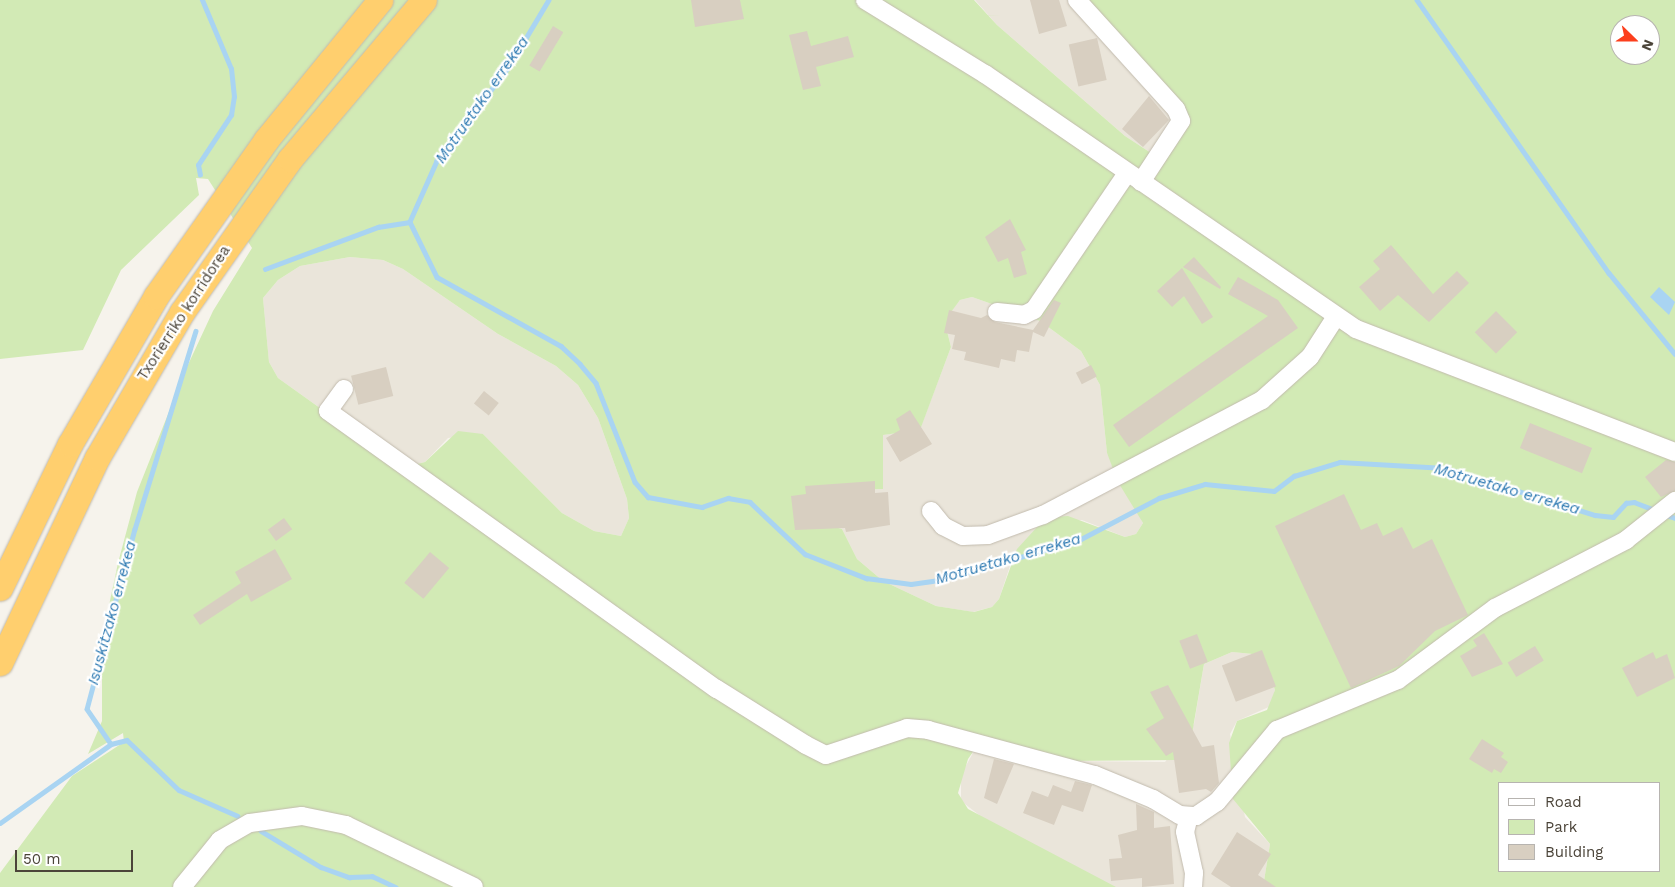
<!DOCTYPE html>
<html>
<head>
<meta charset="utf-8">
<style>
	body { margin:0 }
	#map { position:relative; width:1675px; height:887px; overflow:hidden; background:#f6f3ec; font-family:"Work Sans",sans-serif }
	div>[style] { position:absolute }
	.residential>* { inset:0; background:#eae5da }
	.green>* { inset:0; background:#d2eab5 }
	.water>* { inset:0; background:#a9d4f2 }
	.stream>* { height:4.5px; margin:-2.25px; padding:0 2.25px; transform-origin:2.25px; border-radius:2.25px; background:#a9d4f2 }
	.building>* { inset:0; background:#d8cfc1; transform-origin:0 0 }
	.roads { filter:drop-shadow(0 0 1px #c2bbae) drop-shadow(0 0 1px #c2bbae) }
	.minor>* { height:18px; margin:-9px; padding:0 9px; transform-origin:9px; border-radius:9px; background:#fff }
	.highway>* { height:25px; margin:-12.5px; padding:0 12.5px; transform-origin:12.5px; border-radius:12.5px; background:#ffcf6e }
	span { translate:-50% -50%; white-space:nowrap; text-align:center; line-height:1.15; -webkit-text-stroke:4.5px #fff; paint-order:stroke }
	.street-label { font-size:15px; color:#4b4439 }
	.water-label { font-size:16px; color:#2e7ab2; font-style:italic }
	.legend { position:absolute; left:1498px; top:782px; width:162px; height:90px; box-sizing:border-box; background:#fff; border:1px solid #b7b4b0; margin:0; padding:6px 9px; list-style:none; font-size:15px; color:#4b4439 }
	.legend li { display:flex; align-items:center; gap:10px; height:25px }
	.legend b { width:25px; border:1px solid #b7b4b0 }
	.north { position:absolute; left:1610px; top:15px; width:50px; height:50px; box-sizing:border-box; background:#fff; border:1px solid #b7b4b0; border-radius:50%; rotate:112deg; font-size:14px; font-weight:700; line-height:20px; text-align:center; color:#4b4439 }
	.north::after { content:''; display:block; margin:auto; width:18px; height:22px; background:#fc3f1d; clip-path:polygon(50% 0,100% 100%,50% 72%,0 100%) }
	.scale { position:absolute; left:15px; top:850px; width:118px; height:22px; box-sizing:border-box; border:2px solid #4b4439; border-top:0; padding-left:6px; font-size:15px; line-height:18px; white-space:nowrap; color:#4b4439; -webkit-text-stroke:4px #fff; paint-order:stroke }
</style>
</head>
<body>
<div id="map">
	<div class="residential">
		<div style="clip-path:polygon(975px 0,1079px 0,1176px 115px,1151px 153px,1125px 136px,997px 25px)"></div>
		<div style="clip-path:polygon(350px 257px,383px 260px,403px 269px,498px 334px,556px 366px,578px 385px,598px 418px,627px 499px,629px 518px,621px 536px,594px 531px,562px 513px,483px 434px,448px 438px,425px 462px,413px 465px,387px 456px,278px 378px,269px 362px,263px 298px,278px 280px,300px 266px)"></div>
		<div style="clip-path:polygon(972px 297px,1040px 321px,1081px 351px,1100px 385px,1107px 453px,1143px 523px,1136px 534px,1125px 537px,1082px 520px,1038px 526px,1012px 560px,999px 599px,992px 607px,973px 612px,936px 606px,883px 581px,857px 559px,842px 529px,824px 524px,852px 490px,883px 489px,883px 435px,920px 429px,951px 347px,946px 327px,951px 311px,960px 300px)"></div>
		<div style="clip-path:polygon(1232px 652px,1253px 654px,1265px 662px,1275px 690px,1271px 706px,1237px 721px,1230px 734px,1245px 817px,1270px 844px,1263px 887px,1114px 887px,983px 818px,961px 801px,961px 775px,975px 749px,1065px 761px,1165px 762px,1194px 724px,1204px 664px)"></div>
	</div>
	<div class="green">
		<div style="clip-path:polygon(evenodd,0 0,974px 0,997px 25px,1125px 136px,1151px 153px,1176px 122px,1079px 0,1675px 0,1675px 887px,1263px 887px,1270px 844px,1233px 799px,1229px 743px,1237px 721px,1267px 710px,1275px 690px,1265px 662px,1253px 654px,1232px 652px,1204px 664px,1191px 740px,1175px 760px,1065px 761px,975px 749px,968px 759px,958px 793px,968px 809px,1116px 887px,0 887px,0 873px,72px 776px,124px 742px,123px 733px,88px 754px,102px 721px,102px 638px,118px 563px,137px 492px,186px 369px,213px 311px,252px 248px,208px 179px,196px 178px,199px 195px,121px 270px,83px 350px,0 359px,0 0,1620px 25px,1650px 25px,1650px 55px,1620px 55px,1620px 25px,0 0,350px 257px,383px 260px,403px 269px,498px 334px,556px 366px,578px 385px,598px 418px,627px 499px,629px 518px,621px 536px,594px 531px,562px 513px,483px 434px,458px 431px,425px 462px,413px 465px,387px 456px,278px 378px,269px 362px,263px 298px,278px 280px,300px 266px,350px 257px,0 0,972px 297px,1040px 321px,1081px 351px,1100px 385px,1107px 453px,1118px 482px,1143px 523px,1136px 534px,1125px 537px,1068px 516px,1054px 517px,1038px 526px,1017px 549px,999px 599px,992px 607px,974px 612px,936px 606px,883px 581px,857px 559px,842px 529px,824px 524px,852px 490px,883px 489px,883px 435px,920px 430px,951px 347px,946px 327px,951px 312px,960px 300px,972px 297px,0 0,1499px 783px,1659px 783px,1659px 871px,1499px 871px,1499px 783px)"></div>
	</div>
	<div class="water">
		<div style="clip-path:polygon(1659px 287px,1675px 302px,1669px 315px,1650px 297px)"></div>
	</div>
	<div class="stream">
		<div style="left:549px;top:0;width:78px;rotate:120.8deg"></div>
		<div style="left:509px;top:67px;width:118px;rotate:127.5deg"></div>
		<div style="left:437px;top:161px;width:67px;rotate:113.9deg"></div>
		<div style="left:410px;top:222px;width:61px;rotate:63.9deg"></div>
		<div style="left:437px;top:277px;width:142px;rotate:29.1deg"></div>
		<div style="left:561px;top:346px;width:26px;rotate:43deg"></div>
		<div style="left:580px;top:364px;width:25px;rotate:50deg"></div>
		<div style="left:596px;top:383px;width:106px;rotate:68.5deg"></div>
		<div style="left:635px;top:482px;width:20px;rotate:49deg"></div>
		<div style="left:648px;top:497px;width:55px;rotate:10.5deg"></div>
		<div style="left:702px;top:507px;width:28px;rotate:-19deg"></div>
		<div style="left:728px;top:498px;width:22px;rotate:10deg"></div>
		<div style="left:750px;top:502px;width:76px;rotate:43.4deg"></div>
		<div style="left:805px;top:554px;width:66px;rotate:21.5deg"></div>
		<div style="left:866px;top:578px;width:45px;rotate:7.6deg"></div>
		<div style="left:911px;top:584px;width:30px;rotate:-8deg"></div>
		<div style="left:941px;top:580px;width:144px;rotate:-16.2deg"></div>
		<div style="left:1079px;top:540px;width:90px;rotate:-27.7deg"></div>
		<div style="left:1159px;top:498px;width:48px;rotate:-16.9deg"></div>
		<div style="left:1205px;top:484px;width:69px;rotate:5.8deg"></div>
		<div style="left:1274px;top:491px;width:25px;rotate:-37deg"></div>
		<div style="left:1294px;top:476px;width:48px;rotate:-16.9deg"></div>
		<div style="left:1340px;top:462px;width:105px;rotate:3.3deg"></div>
		<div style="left:1445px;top:468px;width:157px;rotate:17.4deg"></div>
		<div style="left:1595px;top:515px;width:18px;rotate:6deg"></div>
		<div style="left:1613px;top:517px;width:19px;rotate:-47deg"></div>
		<div style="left:1626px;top:503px;width:8px;rotate:-7deg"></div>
		<div style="left:1634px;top:502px;width:25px;rotate:21deg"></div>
		<div style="left:1417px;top:0;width:334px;rotate:54.9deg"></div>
		<div style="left:1609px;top:273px;width:104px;rotate:50.8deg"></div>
		<div style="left:200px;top:175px;width:10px;rotate:-101deg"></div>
		<div style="left:198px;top:165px;width:60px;rotate:-56.6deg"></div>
		<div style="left:231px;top:115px;width:18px;rotate:-81deg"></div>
		<div style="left:234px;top:97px;width:28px;rotate:-96deg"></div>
		<div style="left:231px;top:69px;width:75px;rotate:-112.8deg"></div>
		<div style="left:265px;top:269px;width:121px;rotate:-20.4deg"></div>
		<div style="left:378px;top:227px;width:32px;rotate:-9deg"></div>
		<div style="left:196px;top:331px;width:207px;rotate:107.1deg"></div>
		<div style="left:135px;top:529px;width:186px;rotate:104.9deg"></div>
		<div style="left:87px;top:709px;width:42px;rotate:55.6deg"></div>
		<div style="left:111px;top:744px;width:16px;rotate:-14deg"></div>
		<div style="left:127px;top:740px;width:72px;rotate:43.9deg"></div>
		<div style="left:179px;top:790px;width:64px;rotate:23.8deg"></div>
		<div style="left:1666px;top:515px;width:9px;rotate:18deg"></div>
		<div style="left:0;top:823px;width:136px;rotate:-35.4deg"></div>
		<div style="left:261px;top:831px;width:70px;rotate:31deg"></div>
		<div style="left:321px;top:867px;width:30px;rotate:20deg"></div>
		<div style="left:349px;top:877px;width:23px;rotate:-2deg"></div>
		<div style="left:372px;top:876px;width:26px;rotate:25deg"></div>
	</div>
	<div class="building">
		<div style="clip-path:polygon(691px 0,740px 0,744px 19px,695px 27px)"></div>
		<div style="clip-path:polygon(1030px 0,1059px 0,1067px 26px,1039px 34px)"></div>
		<div style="left:553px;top:26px;width:12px;height:46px;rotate:31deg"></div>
		<div style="clip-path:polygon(807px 31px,811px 46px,848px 36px,854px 57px,816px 67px,821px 86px,803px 90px,789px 35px)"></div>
		<div style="left:1097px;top:38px;width:43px;height:29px;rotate:77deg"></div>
		<div style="clip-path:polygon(1149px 96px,1169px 120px,1143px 147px,1122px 129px)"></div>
		<div style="clip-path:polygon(1010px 219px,1026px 250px,1021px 252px,1027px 274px,1014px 278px,1008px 258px,998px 262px,985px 237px)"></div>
		<div style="clip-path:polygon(1391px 245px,1433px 294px,1457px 271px,1469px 283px,1429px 322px,1398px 295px,1380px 311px,1359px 287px,1380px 269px,1373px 261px)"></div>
		<div style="clip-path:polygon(1194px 257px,1221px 287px,1220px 289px,1183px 267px)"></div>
		<div style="clip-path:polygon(1182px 268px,1213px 317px,1202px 324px,1184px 296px,1172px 307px,1157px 291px)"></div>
		<div style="clip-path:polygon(1238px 277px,1278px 300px,1298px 328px,1129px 447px,1113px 425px,1268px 316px,1228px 294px)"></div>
		<div style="clip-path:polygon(1054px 300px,1061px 303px,1044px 337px,1033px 332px,1029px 352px,1017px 350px,1015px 362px,1001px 359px,999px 368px,964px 360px,966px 352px,952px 349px,955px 335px,944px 333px,949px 310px,981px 318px,987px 315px,995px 322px,1033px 330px)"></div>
		<div style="left:1496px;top:311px;width:30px;height:30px;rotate:45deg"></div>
		<div style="left:1091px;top:365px;width:13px;height:17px;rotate:63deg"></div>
		<div style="left:386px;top:367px;width:30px;height:36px;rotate:76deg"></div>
		<div style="left:484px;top:391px;width:19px;height:16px;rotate:39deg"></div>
		<div style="clip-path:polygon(910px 410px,932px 444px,900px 462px,886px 438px,900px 430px,896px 419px)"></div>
		<div style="left:1530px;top:423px;width:67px;height:27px;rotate:22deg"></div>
		<div style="clip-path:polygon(1666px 460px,1675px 462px,1675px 491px,1661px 497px,1645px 477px)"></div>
		<div style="clip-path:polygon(875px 481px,875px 493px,888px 492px,890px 525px,846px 532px,845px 528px,795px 530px,791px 496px,806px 494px,805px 486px)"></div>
		<div style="clip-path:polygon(1344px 494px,1361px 530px,1377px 523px,1383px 536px,1402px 527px,1413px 549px,1432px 539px,1468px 615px,1435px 631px,1399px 666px,1351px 688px,1275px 526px)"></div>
		<div style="left:284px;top:518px;width:14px;height:20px;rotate:54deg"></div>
		<div style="clip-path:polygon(275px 549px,292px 579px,251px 602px,247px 594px,200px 625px,193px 615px,241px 583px,235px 572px)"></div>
		<div style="left:430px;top:552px;width:25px;height:40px;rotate:40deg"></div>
		<div style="clip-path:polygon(1484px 633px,1503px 664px,1472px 677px,1460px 656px,1477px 646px,1473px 640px)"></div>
		<div style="left:1197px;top:634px;width:30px;height:19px;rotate:69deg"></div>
		<div style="left:1535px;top:646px;width:17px;height:32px;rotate:59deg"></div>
		<div style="left:1262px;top:650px;width:39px;height:43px;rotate:69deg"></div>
		<div style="clip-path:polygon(1653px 652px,1656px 659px,1667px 654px,1675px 678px,1637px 697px,1622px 668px)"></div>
		<div style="clip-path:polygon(1168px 685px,1202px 747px,1214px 745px,1219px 783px,1211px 792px,1206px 789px,1179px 793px,1173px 752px,1166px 756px,1146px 729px,1164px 718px,1150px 692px)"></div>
		<div style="clip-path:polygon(1482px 739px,1504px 753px,1501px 757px,1508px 762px,1501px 773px,1494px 769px,1492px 773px,1469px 759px)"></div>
		<div style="clip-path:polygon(994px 759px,1014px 764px,997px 804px,984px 798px)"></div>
		<div style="clip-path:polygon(1075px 781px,1092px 785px,1083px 812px,1062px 805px,1054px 825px,1023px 813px,1032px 791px,1048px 797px,1053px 785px,1071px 792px)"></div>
		<div style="clip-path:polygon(1136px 804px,1154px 812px,1154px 828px,1170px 826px,1174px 884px,1142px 887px,1142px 878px,1111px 881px,1109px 859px,1122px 858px,1118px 835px,1137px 830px)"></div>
		<div style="clip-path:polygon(1237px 832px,1271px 854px,1258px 875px,1276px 887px,1231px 887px,1211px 874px)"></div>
	</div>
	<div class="roads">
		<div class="minor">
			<div style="left:865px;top:0;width:141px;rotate:31.7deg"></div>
			<div style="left:985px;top:74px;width:450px;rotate:34.5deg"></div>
			<div style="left:1356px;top:329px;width:342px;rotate:21.1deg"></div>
			<div style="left:1077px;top:0;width:147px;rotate:47.8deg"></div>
			<div style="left:1176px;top:109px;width:13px;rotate:67deg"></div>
			<div style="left:1181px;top:121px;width:73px;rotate:123.3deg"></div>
			<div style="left:997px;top:312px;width:27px;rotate:6deg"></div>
			<div style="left:1024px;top:315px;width:11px;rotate:-27deg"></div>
			<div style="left:1034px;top:310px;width:166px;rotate:-55.8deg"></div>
			<div style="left:344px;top:389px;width:27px;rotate:126deg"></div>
			<div style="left:328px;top:411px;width:478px;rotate:35.6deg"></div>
			<div style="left:717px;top:689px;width:105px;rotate:32.2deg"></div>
			<div style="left:806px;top:745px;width:22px;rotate:27deg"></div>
			<div style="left:826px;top:755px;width:85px;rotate:-18.4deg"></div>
			<div style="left:907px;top:728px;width:21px;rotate:5deg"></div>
			<div style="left:928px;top:730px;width:173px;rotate:15.1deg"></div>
			<div style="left:1095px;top:775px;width:63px;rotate:22.5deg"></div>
			<div style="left:1153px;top:799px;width:31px;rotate:31deg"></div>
			<div style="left:1180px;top:815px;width:16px;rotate:4deg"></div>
			<div style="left:1196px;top:816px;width:25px;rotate:-34deg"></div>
			<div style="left:1217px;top:802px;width:94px;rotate:-50.2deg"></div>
			<div style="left:1277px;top:730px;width:131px;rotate:-22.5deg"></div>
			<div style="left:1398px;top:680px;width:121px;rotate:-36.6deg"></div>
			<div style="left:1495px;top:608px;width:148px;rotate:-27.4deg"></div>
			<div style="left:1626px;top:540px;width:63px;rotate:-38.5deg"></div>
			<div style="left:931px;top:511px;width:19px;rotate:51deg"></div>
			<div style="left:943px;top:526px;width:22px;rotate:27deg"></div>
			<div style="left:963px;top:536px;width:25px;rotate:-2deg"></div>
			<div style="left:988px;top:535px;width:59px;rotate:-20deg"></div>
			<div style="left:1043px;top:515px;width:247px;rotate:-27.7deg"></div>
			<div style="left:1262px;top:400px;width:64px;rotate:-41.9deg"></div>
			<div style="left:1310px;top:357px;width:46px;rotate:-57.3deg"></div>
			<div style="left:1189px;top:816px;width:16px;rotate:104deg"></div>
			<div style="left:1185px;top:832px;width:42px;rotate:77.6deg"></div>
			<div style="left:1194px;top:873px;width:14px;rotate:94deg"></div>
			<div style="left:182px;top:887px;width:60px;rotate:-51deg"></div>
			<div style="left:220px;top:840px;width:34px;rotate:-30deg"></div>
			<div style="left:250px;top:823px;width:52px;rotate:-7.7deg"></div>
			<div style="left:302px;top:816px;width:45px;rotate:11.6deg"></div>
			<div style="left:346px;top:825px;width:142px;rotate:25.8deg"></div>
		</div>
		<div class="highway">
			<div style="left:0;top:588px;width:160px;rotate:-64.1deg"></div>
			<div style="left:70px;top:444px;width:171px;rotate:-59.8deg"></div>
			<div style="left:156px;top:296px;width:191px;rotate:-54.8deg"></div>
			<div style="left:266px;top:140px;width:181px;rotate:-50.8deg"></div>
			<div style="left:0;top:663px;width:227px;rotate:-64.7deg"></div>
			<div style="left:97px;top:458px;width:169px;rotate:-59.8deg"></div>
			<div style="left:182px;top:312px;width:187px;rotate:-54.8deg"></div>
			<div style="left:290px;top:159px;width:208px;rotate:-49.9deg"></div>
		</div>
	</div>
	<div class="street-label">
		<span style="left:184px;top:313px;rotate:-57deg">Txorierriko korridorea</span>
	</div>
	<div class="water-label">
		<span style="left:482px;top:100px;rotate:-55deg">Motruetako errekea</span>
		<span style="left:1507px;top:489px;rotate:16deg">Motruetako errekea</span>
		<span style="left:1008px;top:559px;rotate:-16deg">Motruetako errekea</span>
		<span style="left:112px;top:613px;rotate:-75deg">Isuskitzako errekea</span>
	</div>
	<ul class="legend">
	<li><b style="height:6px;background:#fff"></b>Road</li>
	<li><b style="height:14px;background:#d2eab5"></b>Park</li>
	<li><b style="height:14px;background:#d8cfc1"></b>Building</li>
	</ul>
	<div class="north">N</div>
	<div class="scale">50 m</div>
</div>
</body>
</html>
